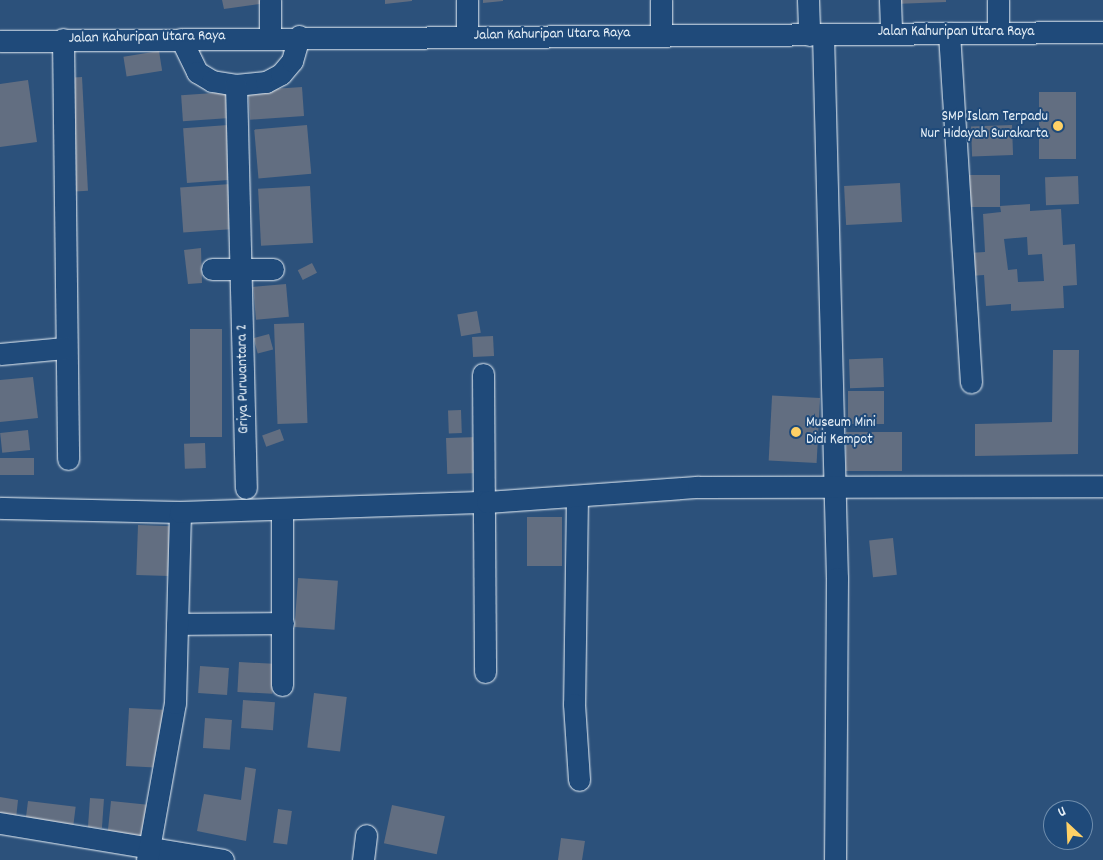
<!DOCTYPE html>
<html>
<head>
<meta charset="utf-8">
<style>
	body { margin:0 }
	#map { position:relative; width:1103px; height:860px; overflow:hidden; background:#2c517b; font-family:Dekko,sans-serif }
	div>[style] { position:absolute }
	.building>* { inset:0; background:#626e81; transform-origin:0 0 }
	.roads { filter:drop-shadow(0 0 1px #e8f1f8) drop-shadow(0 0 1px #e8f1f8) }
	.minor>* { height:21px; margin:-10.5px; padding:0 10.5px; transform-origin:10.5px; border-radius:10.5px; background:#1f4a7a }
	.dots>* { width:14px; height:14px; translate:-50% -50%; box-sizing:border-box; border:2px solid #1f4a7a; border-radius:50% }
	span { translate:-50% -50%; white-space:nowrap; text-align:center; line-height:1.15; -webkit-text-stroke:4px #1f4a7a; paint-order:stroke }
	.street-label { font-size:15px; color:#e8f1f8 }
	.poi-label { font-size:15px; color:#e8f1f8 }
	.right { translate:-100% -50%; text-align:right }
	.left { translate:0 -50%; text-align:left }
	.north { position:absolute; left:1043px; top:800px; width:50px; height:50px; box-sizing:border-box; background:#1f4a7a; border:1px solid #6f8dac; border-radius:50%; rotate:335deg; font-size:14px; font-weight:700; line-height:20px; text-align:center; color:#e8f1f8 }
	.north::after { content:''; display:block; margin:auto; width:18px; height:22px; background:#ffd166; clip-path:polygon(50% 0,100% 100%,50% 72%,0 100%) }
</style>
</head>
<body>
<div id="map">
	<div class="building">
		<div style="clip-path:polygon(222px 0,260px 0,260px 4px,224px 9px)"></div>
		<div style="clip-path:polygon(385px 0,412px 0,412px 1px,385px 4px)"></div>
		<div style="clip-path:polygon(483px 0,503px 0,503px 1px,483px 3px)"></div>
		<div style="clip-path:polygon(895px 0,946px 0,946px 2px,895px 4px)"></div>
		<div style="left:159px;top:51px;width:20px;height:36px;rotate:81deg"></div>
		<div style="left:82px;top:77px;width:114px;height:13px;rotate:87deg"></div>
		<div style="clip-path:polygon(28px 80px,37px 142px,0 147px,0 84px)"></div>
		<div style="left:302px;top:87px;width:29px;height:54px;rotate:86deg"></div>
		<div style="left:228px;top:92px;width:26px;height:47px;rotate:86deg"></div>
		<div style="left:1076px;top:92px;width:67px;height:37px;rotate:90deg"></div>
		<div style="left:228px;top:125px;width:55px;height:45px;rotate:86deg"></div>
		<div style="left:307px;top:125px;width:49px;height:53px;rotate:85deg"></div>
		<div style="left:1012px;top:125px;width:30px;height:41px;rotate:88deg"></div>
		<div style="left:969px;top:175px;width:31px;height:32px"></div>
		<div style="left:1078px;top:176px;width:28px;height:33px;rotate:88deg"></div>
		<div style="left:900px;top:183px;width:39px;height:56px;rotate:87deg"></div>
		<div style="left:231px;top:184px;width:45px;height:51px;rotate:86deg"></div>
		<div style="left:310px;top:186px;width:57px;height:52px;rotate:87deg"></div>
		<div style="clip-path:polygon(evenodd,1030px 204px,1030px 211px,1061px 209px,1063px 245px,1075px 244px,1077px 285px,1063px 286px,1064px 308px,1011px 311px,1011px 304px,986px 306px,984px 275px,970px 276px,968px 253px,985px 252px,983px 214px,1001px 212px,1000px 206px,1030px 204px,1027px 237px,1028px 255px,1042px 254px,1044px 281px,1018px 282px,1017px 269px,1008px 270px,1004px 239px,1027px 237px)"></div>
		<div style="clip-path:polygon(201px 248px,202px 283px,188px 284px,184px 250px)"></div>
		<div style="left:312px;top:263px;width:11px;height:16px;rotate:63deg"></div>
		<div style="left:286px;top:284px;width:33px;height:33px;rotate:85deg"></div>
		<div style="left:477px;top:311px;width:22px;height:20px;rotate:80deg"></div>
		<div style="left:304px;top:323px;width:100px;height:30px;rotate:88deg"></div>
		<div style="left:190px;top:329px;width:32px;height:108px"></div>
		<div style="left:269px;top:334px;width:16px;height:16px;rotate:75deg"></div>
		<div style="left:493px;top:336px;width:20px;height:21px;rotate:87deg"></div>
		<div style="clip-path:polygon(1053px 350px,1079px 350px,1078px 454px,975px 456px,975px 424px,1052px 422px)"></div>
		<div style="left:883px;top:358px;width:29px;height:34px;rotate:88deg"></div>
		<div style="clip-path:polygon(33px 377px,38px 418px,0 422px,0 380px)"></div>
		<div style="left:884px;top:391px;width:33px;height:36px;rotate:90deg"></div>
		<div style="left:820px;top:398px;width:65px;height:48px;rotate:93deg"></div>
		<div style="left:461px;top:410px;width:23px;height:13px;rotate:88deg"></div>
		<div style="left:280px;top:429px;width:12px;height:19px;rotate:70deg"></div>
		<div style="left:28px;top:430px;width:20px;height:28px;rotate:84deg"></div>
		<div style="left:902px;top:432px;width:39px;height:56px;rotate:90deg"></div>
		<div style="left:478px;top:437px;width:36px;height:32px;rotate:88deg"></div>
		<div style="left:205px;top:443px;width:25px;height:21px;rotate:88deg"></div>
		<div style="left:34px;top:458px;width:17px;height:34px;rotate:90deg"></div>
		<div style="left:562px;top:517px;width:49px;height:35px;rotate:90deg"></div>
		<div style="left:138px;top:525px;width:33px;height:50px;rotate:2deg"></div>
		<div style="left:893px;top:538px;width:37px;height:24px;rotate:84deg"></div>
		<div style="left:298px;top:578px;width:40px;height:49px;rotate:4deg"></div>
		<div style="left:239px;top:662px;width:35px;height:30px;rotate:3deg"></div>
		<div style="left:200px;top:666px;width:29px;height:27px;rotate:4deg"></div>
		<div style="left:314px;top:693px;width:33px;height:55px;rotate:7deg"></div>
		<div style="left:243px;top:700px;width:32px;height:28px;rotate:4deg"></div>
		<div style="left:129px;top:708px;width:34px;height:58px;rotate:3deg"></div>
		<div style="left:205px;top:718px;width:27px;height:30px;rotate:4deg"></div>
		<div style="clip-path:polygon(245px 767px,256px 769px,246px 841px,197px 831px,204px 794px,241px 800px)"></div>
		<div style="clip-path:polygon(0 797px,18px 800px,16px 819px,0 816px)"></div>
		<div style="left:90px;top:798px;width:14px;height:29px;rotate:4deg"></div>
		<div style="left:28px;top:801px;width:48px;height:22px;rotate:7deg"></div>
		<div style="left:111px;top:801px;width:37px;height:33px;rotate:6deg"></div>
		<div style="left:392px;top:805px;width:54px;height:39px;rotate:12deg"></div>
		<div style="left:278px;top:809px;width:14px;height:34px;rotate:8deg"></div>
		<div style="clip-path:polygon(561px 838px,585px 841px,582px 860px,558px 860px)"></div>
	</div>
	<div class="roads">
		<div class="minor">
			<div style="left:270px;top:0;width:36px;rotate:90deg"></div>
			<div style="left:661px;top:0;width:33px;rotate:90deg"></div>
			<div style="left:808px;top:0;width:35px;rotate:88deg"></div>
			<div style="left:890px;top:0;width:32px;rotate:88deg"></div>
			<div style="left:998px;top:0;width:33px;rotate:90deg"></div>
			<div style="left:949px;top:33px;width:350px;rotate:86.4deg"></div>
			<div style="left:823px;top:34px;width:544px;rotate:88.53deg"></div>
			<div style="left:837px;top:578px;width:282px;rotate:90.4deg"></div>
			<div style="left:467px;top:36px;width:36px;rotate:-90deg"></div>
			<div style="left:63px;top:39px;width:420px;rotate:89.3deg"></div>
			<div style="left:181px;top:39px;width:37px;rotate:64deg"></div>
			<div style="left:197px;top:72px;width:17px;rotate:31deg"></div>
			<div style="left:212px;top:81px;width:24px;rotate:9deg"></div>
			<div style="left:236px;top:85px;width:30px;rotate:-6deg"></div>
			<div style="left:266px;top:82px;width:17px;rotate:-28deg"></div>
			<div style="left:281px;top:74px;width:17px;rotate:-50deg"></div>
			<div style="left:292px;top:61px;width:26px;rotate:-74deg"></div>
			<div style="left:0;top:41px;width:1103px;rotate:-0.47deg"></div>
			<div style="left:236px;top:85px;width:403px;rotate:88.6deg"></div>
			<div style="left:212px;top:269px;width:61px"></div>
			<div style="left:0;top:354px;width:65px;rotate:-5.3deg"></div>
			<div style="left:483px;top:374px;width:298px;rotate:89.6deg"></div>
			<div style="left:577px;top:496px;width:208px;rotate:90.8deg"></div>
			<div style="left:574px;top:704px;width:76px;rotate:86.2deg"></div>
			<div style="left:0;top:508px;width:180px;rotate:1.3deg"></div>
			<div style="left:177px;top:624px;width:106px;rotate:-0.5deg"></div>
			<div style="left:282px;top:685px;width:173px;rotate:-90deg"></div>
			<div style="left:0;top:823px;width:226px;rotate:9.4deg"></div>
			<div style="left:147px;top:860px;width:159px;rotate:-79.9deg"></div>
			<div style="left:175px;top:703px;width:191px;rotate:-88.5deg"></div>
			<div style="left:180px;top:512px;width:307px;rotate:-1.9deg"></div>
			<div style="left:487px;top:502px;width:212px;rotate:-4.1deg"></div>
			<div style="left:698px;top:487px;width:405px;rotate:-0.1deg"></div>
			<div style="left:363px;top:860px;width:25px;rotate:-83deg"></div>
		</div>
	</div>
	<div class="dots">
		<div style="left:1058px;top:126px;background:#ffd166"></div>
		<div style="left:796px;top:432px;background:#ffd166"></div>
	</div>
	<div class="street-label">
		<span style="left:956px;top:33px">Jalan Kahuripan Utara Raya</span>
		<span style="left:552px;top:35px;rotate:-1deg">Jalan Kahuripan Utara Raya</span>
		<span style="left:147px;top:38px;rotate:-1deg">Jalan Kahuripan Utara Raya</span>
		<span style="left:244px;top:379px;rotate:-91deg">Griya Purwantara 2</span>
	</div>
	<div class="poi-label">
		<span class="right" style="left:1048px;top:126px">SMP Islam Terpadu<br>Nur Hidayah Surakarta</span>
		<span class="left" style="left:806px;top:432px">Museum Mini<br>Didi Kempot</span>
	</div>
	<div class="north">U</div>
</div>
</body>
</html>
